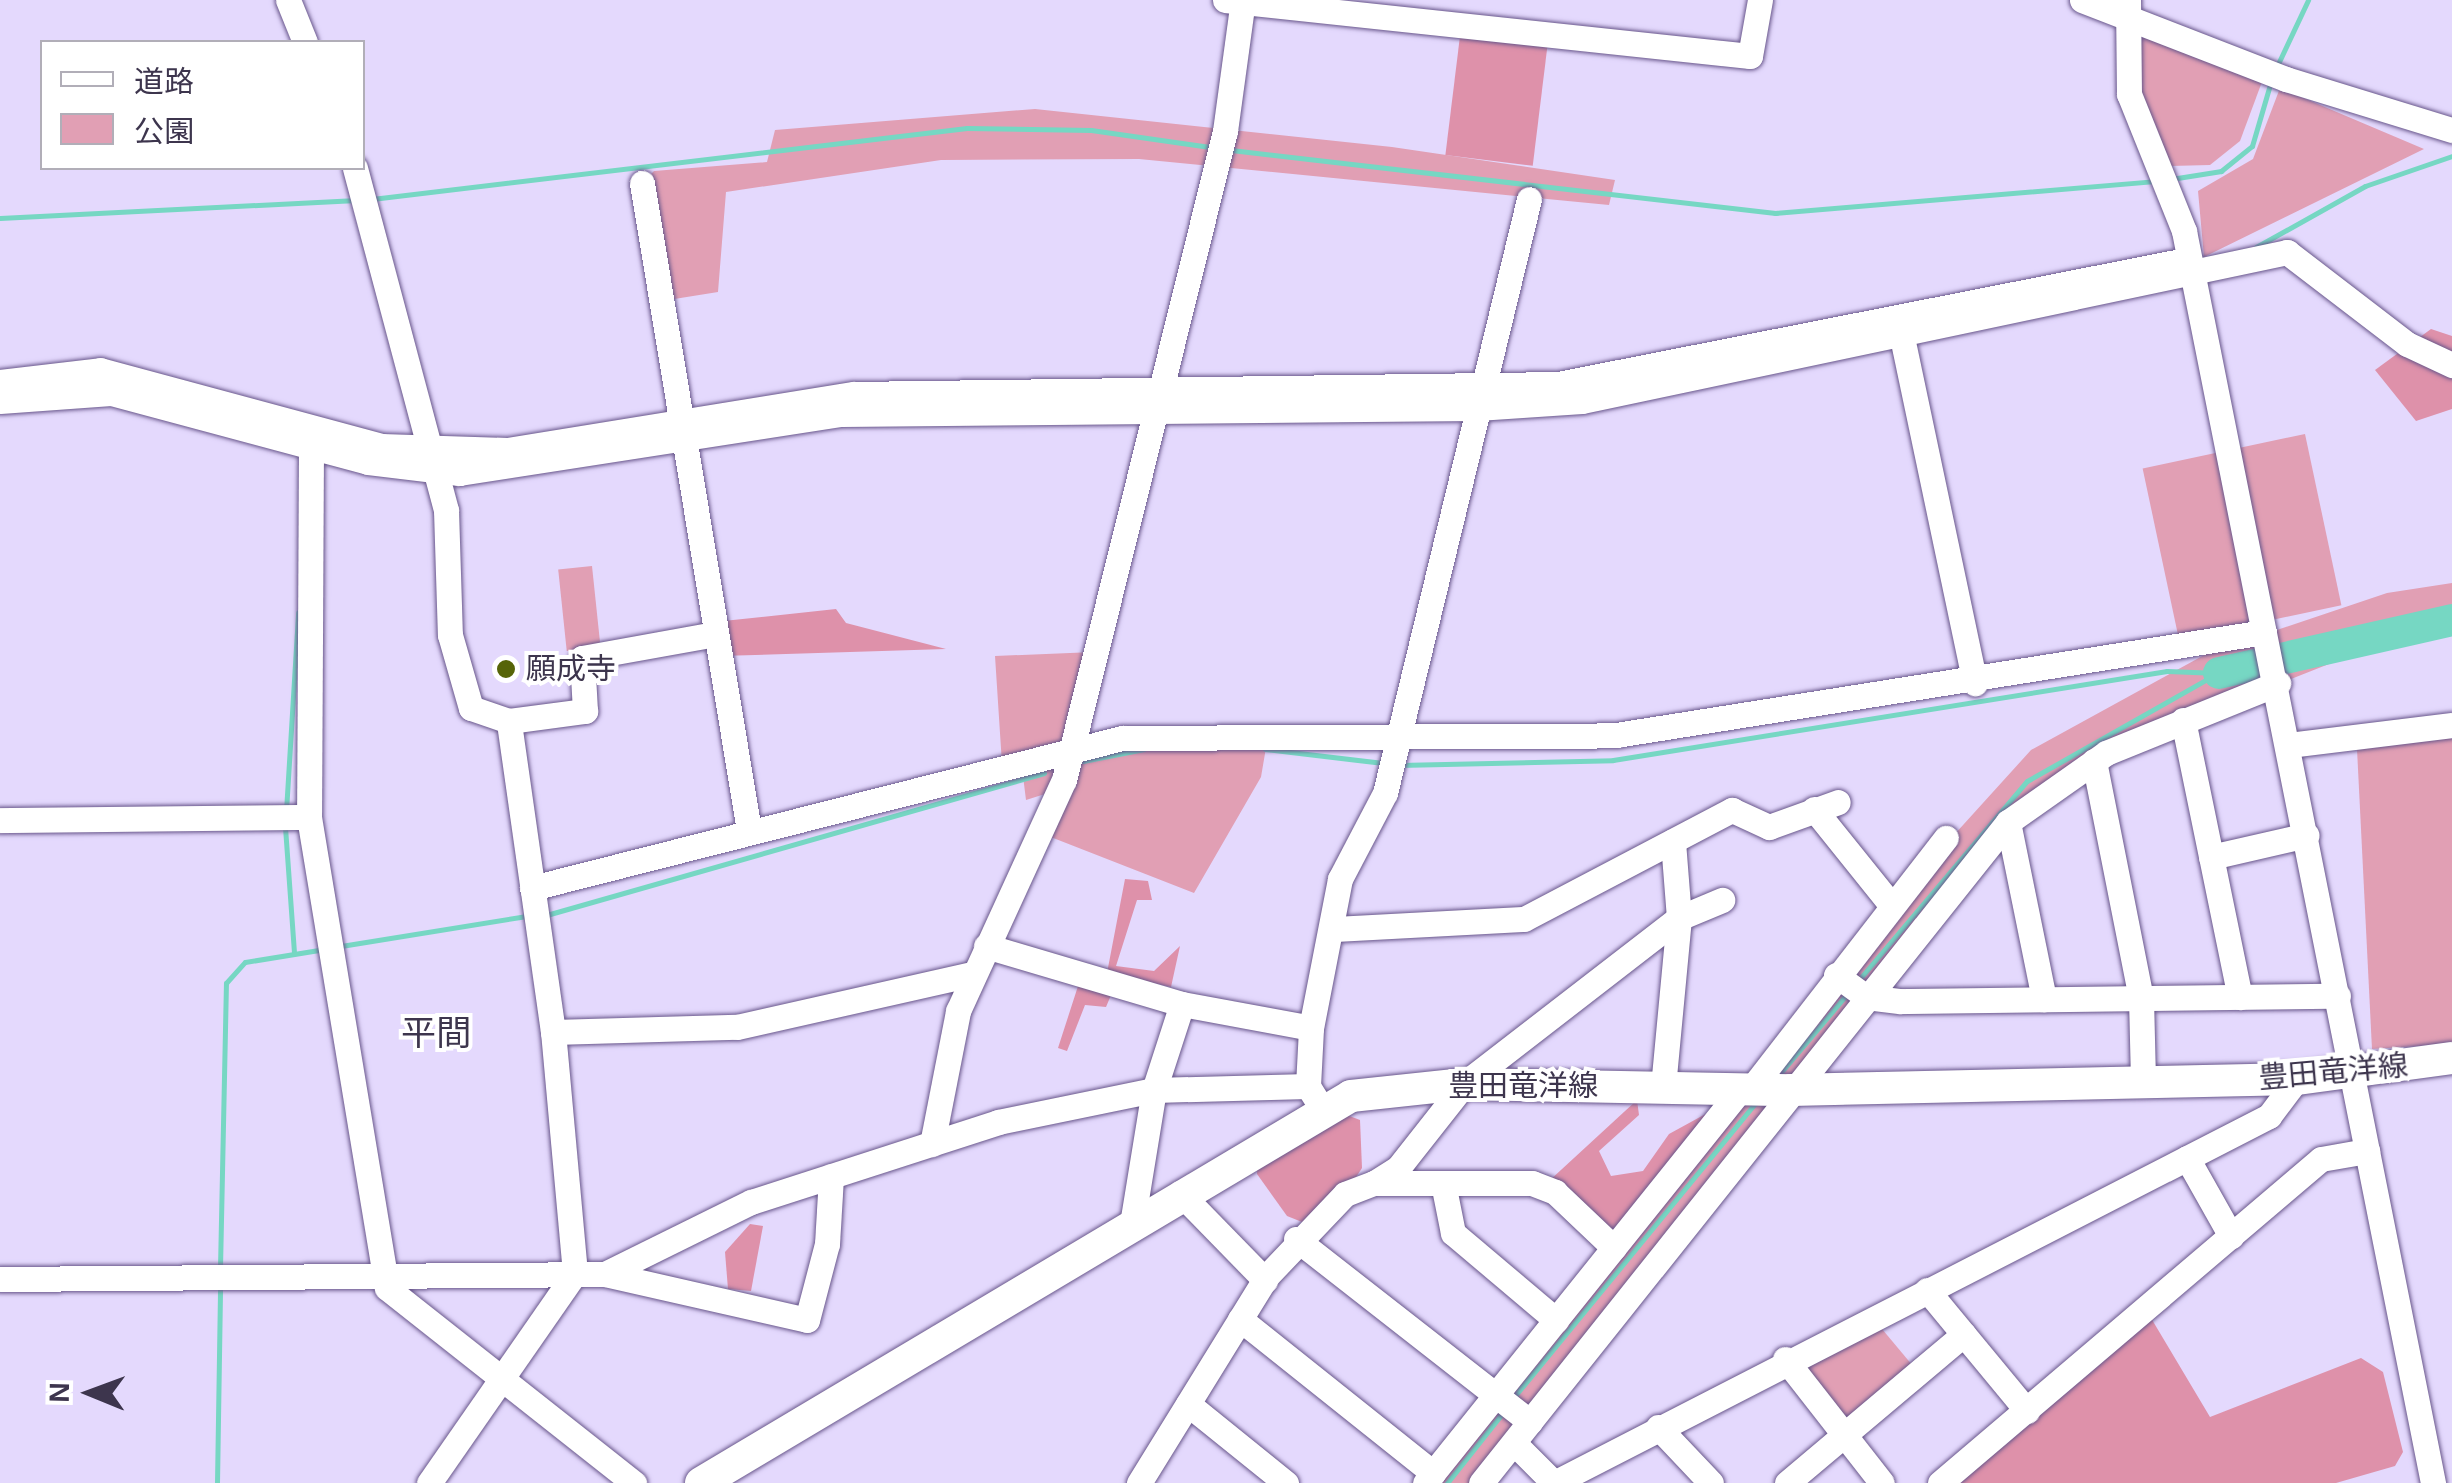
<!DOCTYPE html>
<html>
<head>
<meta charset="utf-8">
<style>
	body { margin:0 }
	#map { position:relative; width:2452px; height:1483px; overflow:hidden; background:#e4d9fd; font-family:Helvetica,"Noto Sans JP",sans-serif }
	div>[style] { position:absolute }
	.green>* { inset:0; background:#e19fb4; transform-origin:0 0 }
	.forest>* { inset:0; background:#de91aa; transform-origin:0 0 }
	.stream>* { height:5px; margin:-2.5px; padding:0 2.5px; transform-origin:2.5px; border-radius:2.5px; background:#76d7c3 }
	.river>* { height:32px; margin:-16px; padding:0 16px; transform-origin:16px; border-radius:16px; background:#76d7c3 }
	.roads { filter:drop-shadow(0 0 2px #68568b) drop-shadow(0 0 2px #68568b) }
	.minor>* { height:25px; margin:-12.5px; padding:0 12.5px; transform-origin:12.5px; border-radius:12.5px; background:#fff }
	.major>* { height:32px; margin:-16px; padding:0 16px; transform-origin:16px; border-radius:16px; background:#fff }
	.dots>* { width:28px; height:28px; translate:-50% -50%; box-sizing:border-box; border:5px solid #fff; border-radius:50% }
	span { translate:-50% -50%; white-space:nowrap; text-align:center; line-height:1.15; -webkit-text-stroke:8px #fff; paint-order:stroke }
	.poi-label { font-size:30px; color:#3d354d }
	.left { translate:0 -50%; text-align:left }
	.street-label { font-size:30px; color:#3d354d }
	.quarter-label { font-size:35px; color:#3d354d }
	.legend { position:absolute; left:40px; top:40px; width:325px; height:130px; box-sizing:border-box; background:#fff; border:2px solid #b1aeb8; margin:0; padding:12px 18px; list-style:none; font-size:30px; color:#3d354d }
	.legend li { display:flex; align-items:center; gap:20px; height:50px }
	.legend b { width:50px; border:2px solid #b1aeb8 }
	.north { position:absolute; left:40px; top:1343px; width:100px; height:100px; -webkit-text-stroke:8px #fff; paint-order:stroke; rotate:271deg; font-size:28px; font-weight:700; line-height:40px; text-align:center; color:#3d354d }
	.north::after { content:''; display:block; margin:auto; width:35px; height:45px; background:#3d354d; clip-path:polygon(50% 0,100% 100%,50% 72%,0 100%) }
</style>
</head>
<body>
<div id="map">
	<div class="green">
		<div style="clip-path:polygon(2143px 27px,2266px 71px,2240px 141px,2210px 165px,2170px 166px,2137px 82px)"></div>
		<div style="clip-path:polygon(2280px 88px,2424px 149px,2204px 257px,2198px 191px,2253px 159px)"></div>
		<div style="clip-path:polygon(1035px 109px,1392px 147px,1615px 180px,1609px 205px,1139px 159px,941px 160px,726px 192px,718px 292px,668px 300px,642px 183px,654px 171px,767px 162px,775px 130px)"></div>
		<div style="left:2305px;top:434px;width:175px;height:166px;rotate:78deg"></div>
		<div style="left:592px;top:566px;width:82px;height:34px;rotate:84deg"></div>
		<div style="clip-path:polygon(2452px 583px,2452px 629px,2334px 662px,2147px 736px,2002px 830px,1481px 1483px,1425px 1483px,1896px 899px,2031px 750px,2206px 654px,2387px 593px)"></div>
		<div style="clip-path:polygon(1094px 652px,1069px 747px,1268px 736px,1261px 777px,1194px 893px,1043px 834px,1045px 794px,1026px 800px,1021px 760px,1002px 764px,995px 656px)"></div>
		<div style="clip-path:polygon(2452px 734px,2452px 1044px,2372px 1049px,2357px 749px)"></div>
		<div style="clip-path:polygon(1872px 1317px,1918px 1372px,1840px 1429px,1785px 1359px)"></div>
	</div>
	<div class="forest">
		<div style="left:1460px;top:36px;width:88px;height:120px;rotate:7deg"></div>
		<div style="clip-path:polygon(2431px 329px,2452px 336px,2452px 409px,2416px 421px,2375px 370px)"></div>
		<div style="clip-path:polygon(836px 609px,846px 623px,946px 649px,720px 656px,714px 622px)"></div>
		<div style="clip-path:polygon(1125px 879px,1148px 881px,1152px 900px,1137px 900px,1116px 966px,1154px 971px,1180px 946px,1171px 987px,1107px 973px)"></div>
		<div style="clip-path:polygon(1079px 983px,1114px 988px,1106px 1007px,1085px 1005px,1067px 1051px,1058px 1048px)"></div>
		<div style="clip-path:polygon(1637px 1100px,1639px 1115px,1599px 1151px,1611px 1176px,1643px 1171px,1669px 1134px,1711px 1111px,1680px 1165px,1610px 1232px,1549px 1181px)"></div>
		<div style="clip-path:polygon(1344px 1114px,1360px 1120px,1362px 1168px,1345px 1194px,1302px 1222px,1287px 1216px,1257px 1174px,1258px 1145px)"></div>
		<div style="clip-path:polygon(750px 1224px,763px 1226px,751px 1291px,728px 1289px,725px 1252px)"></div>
		<div style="clip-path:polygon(2151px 1318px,2210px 1417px,2361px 1358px,2383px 1372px,2403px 1452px,2395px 1466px,2336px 1483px,1940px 1483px)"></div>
	</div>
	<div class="stream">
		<div style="left:2277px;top:66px;width:73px;rotate:-64.8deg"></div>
		<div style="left:1231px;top:150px;width:548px;rotate:6.61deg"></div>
		<div style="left:1775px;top:213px;width:381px;rotate:-4.8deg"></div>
		<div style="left:2171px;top:179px;width:51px;rotate:-9.1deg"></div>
		<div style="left:2221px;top:171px;width:40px;rotate:-39deg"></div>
		<div style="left:2252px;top:146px;width:68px;rotate:-73.7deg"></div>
		<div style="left:372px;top:199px;width:599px;rotate:-6.8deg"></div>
		<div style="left:967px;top:128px;width:124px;rotate:0.9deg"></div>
		<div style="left:1091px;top:130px;width:120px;rotate:8.1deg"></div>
		<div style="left:0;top:218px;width:357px;rotate:-2.9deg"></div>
		<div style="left:2256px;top:247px;width:125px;rotate:-29.2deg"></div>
		<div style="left:2365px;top:186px;width:92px;rotate:-19deg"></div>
		<div style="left:1265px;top:749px;width:119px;rotate:6.8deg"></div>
		<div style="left:1083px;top:761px;width:62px;rotate:-11.1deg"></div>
		<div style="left:1399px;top:765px;width:214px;rotate:-1.3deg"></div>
		<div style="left:1613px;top:760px;width:561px;rotate:-9.13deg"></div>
		<div style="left:2167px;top:671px;width:52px;rotate:2.2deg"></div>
		<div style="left:286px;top:811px;width:199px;rotate:-86.5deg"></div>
		<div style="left:285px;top:827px;width:127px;rotate:85.9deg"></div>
		<div style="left:543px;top:916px;width:521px;rotate:-15.93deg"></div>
		<div style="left:341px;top:946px;width:188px;rotate:-9.2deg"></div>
		<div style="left:1857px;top:982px;width:263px;rotate:-49.8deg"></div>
		<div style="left:2027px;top:781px;width:215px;rotate:-29.5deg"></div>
		<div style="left:1777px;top:1077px;width:109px;rotate:-49.9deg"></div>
		<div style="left:220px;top:1268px;width:285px;rotate:-88.8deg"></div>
		<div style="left:226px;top:983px;width:28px;rotate:-48deg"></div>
		<div style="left:245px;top:962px;width:81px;rotate:-9.2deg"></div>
		<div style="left:1513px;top:1398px;width:384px;rotate:-50.6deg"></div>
		<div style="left:217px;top:1483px;width:199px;rotate:-89.1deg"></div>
		<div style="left:1447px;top:1483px;width:92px;rotate:-51.6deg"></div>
	</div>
	<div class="river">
		<div style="left:2219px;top:673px;width:239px;rotate:-12.8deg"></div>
	</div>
	<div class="roads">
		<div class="minor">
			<div style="left:288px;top:0;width:45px;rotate:68deg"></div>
			<div style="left:1225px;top:0;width:528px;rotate:6.09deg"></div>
			<div style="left:1750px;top:56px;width:57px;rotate:-79.9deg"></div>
			<div style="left:2082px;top:0;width:219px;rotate:21.2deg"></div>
			<div style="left:2286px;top:79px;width:174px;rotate:17.1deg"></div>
			<div style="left:2128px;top:0;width:94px;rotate:89.4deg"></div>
			<div style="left:2129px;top:94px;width:148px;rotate:68.1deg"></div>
			<div style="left:2184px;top:231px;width:1277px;rotate:78.75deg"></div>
			<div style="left:355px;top:168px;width:354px;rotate:75.1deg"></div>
			<div style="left:446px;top:510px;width:125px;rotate:88.2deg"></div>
			<div style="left:450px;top:635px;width:76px;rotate:74deg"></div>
			<div style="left:471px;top:708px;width:40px;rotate:18.9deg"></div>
			<div style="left:509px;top:721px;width:77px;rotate:-7.5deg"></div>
			<div style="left:585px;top:711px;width:53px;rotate:-93.2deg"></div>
			<div style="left:582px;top:658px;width:136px;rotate:-10.2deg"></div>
			<div style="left:642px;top:183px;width:657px;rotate:80.62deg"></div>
			<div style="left:1902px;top:337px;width:354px;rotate:78.1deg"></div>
			<div style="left:0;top:382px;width:101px;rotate:-6.8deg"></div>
			<div style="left:100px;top:370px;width:291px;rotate:15.1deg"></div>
			<div style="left:381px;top:446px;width:126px;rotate:1.8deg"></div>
			<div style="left:507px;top:450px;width:351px;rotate:-9.2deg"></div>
			<div style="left:854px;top:394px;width:704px;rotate:-0.81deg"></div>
			<div style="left:1558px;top:384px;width:640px;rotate:-11.17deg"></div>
			<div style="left:0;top:401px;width:111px;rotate:-4.1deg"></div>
			<div style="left:111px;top:393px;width:266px;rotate:15deg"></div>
			<div style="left:368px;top:462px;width:92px;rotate:6.9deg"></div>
			<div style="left:459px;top:473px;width:387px;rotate:-8.8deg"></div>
			<div style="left:841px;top:414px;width:636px;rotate:-0.54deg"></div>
			<div style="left:1477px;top:408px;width:105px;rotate:-3.8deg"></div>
			<div style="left:1582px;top:401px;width:721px;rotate:-11.93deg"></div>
			<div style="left:2287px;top:252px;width:151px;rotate:37.5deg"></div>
			<div style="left:2407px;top:344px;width:50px;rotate:25deg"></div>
			<div style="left:311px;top:448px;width:369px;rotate:90.3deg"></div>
			<div style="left:309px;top:817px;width:477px;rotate:80.6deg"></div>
			<div style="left:387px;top:1288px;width:315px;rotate:38.3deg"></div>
			<div style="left:2183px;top:720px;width:283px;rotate:78.4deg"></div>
			<div style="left:2289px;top:745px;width:164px;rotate:-7deg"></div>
			<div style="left:2094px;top:761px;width:242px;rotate:78.8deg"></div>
			<div style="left:2141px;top:998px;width:84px;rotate:88.6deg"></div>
			<div style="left:1814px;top:809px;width:124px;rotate:51.2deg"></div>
			<div style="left:0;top:820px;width:309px;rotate:-0.6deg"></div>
			<div style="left:2008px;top:822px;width:181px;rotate:78.5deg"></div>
			<div style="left:2211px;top:857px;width:98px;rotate:-12.9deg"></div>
			<div style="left:532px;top:888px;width:609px;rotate:-14.26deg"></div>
			<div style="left:1122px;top:738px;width:494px;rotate:-0.3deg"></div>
			<div style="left:1616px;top:735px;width:656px;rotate:-9.03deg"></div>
			<div style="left:1333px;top:929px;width:191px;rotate:-3deg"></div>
			<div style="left:1524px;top:919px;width:235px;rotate:-27.7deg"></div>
			<div style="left:1732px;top:810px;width:41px;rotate:24.7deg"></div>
			<div style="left:1769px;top:827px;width:73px;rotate:-19.9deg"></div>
			<div style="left:986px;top:946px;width:204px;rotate:16.5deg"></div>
			<div style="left:1182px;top:1004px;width:131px;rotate:10.5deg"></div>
			<div style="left:1836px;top:975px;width:37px;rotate:36deg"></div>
			<div style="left:1866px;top:997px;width:35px;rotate:7deg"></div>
			<div style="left:1901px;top:1001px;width:437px;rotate:-0.7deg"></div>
			<div style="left:553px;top:1032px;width:184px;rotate:-1.6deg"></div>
			<div style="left:737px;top:1027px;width:241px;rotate:-12.7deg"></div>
			<div style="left:1663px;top:1087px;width:170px;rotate:-84.6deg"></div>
			<div style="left:1679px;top:918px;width:77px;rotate:-94.5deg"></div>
			<div style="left:1751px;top:1089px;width:318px;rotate:-52.2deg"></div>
			<div style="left:1316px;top:1099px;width:15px;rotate:-122deg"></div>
			<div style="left:1308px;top:1086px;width:58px;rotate:-87deg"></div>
			<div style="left:1311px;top:1028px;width:152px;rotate:-79deg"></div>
			<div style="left:1340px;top:879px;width:97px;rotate:-62.4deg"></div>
			<div style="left:1385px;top:793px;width:611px;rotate:-76.37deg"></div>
			<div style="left:932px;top:1144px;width:136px;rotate:-78.9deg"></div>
			<div style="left:958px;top:1011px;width:254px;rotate:-65.4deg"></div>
			<div style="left:1064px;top:780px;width:669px;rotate:-76.07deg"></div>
			<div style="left:1225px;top:131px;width:132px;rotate:-82.2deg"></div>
			<div style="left:2187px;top:1158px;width:90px;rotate:60.6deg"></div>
			<div style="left:1374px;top:1183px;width:28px;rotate:-32deg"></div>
			<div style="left:1398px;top:1168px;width:107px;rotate:-51.8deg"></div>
			<div style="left:1464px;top:1084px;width:272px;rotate:-37.7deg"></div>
			<div style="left:1679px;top:918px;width:47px;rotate:-22.7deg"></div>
			<div style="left:1443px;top:1183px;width:51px;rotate:78.7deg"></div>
			<div style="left:1453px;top:1233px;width:135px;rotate:40.2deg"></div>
			<div style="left:1180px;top:1193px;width:122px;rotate:45.7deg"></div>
			<div style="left:1132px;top:1224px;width:136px;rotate:-80.7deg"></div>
			<div style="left:1154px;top:1090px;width:90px;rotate:-72deg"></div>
			<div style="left:1296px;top:1239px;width:297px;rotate:38deg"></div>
			<div style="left:605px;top:1274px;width:207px;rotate:12.8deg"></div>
			<div style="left:807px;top:1320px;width:79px;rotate:-75.3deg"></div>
			<div style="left:827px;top:1244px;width:68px;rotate:-86.6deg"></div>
			<div style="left:0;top:1279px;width:605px;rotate:-0.47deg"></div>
			<div style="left:605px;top:1274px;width:163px;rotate:-26.3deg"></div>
			<div style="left:751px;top:1202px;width:260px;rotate:-17.9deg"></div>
			<div style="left:998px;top:1122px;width:159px;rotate:-11.6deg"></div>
			<div style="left:1154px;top:1090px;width:154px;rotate:-1.5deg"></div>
			<div style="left:1927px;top:1290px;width:157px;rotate:50.4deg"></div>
			<div style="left:1240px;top:1319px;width:247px;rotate:38.6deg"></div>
			<div style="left:1785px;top:1359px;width:157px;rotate:52deg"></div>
			<div style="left:1188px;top:1404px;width:126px;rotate:38.9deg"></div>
			<div style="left:1658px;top:1427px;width:77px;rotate:46.6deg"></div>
			<div style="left:1514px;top:1443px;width:57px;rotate:45deg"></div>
			<div style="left:429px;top:1483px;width:256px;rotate:-55.2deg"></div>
			<div style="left:575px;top:1273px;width:242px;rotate:-95.2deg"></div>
			<div style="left:553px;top:1032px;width:314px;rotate:-98.1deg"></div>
			<div style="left:1139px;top:1483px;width:243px;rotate:-58.3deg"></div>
			<div style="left:1267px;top:1276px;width:113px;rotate:-46.4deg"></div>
			<div style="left:1345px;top:1194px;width:31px;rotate:-21deg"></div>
			<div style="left:1374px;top:1183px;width:158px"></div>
			<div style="left:1532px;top:1183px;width:25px;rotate:21deg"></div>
			<div style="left:1555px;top:1192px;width:81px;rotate:43.5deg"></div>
			<div style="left:1425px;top:1483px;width:505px;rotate:-51.27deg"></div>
			<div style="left:1481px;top:1483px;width:845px;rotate:-51.44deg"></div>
			<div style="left:2008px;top:822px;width:120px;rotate:-35.1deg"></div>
			<div style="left:2106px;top:753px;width:186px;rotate:-22.1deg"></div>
			<div style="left:1554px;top:1483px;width:804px;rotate:-27.17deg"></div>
			<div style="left:2269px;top:1116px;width:46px;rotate:-52.9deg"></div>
			<div style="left:1787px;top:1483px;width:231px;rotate:-40.1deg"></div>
			<div style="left:1940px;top:1483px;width:500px;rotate:-40.38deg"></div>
			<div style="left:2321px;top:1159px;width:47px;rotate:-9.9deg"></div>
		</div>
		<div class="major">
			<div style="left:701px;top:1483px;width:756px;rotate:-30.77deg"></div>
			<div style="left:1351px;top:1096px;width:114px;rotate:-6.1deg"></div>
			<div style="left:1464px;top:1084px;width:327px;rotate:1.1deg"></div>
			<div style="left:1791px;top:1090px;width:506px;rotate:-1.25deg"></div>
			<div style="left:2297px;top:1079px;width:156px;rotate:-7.7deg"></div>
		</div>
	</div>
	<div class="dots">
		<div style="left:506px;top:669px;background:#566408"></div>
	</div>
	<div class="poi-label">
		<span class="left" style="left:526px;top:669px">願成寺</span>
	</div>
	<div class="street-label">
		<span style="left:2333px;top:1072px;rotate:-5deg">豊田竜洋線</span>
		<span style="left:1523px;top:1086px">豊田竜洋線</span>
	</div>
	<div class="quarter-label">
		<span style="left:436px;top:1033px">平間</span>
	</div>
	<ul class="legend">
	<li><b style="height:12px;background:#fff"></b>道路</li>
	<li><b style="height:28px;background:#e19fb4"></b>公園</li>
	</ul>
	<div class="north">N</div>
</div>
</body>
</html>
